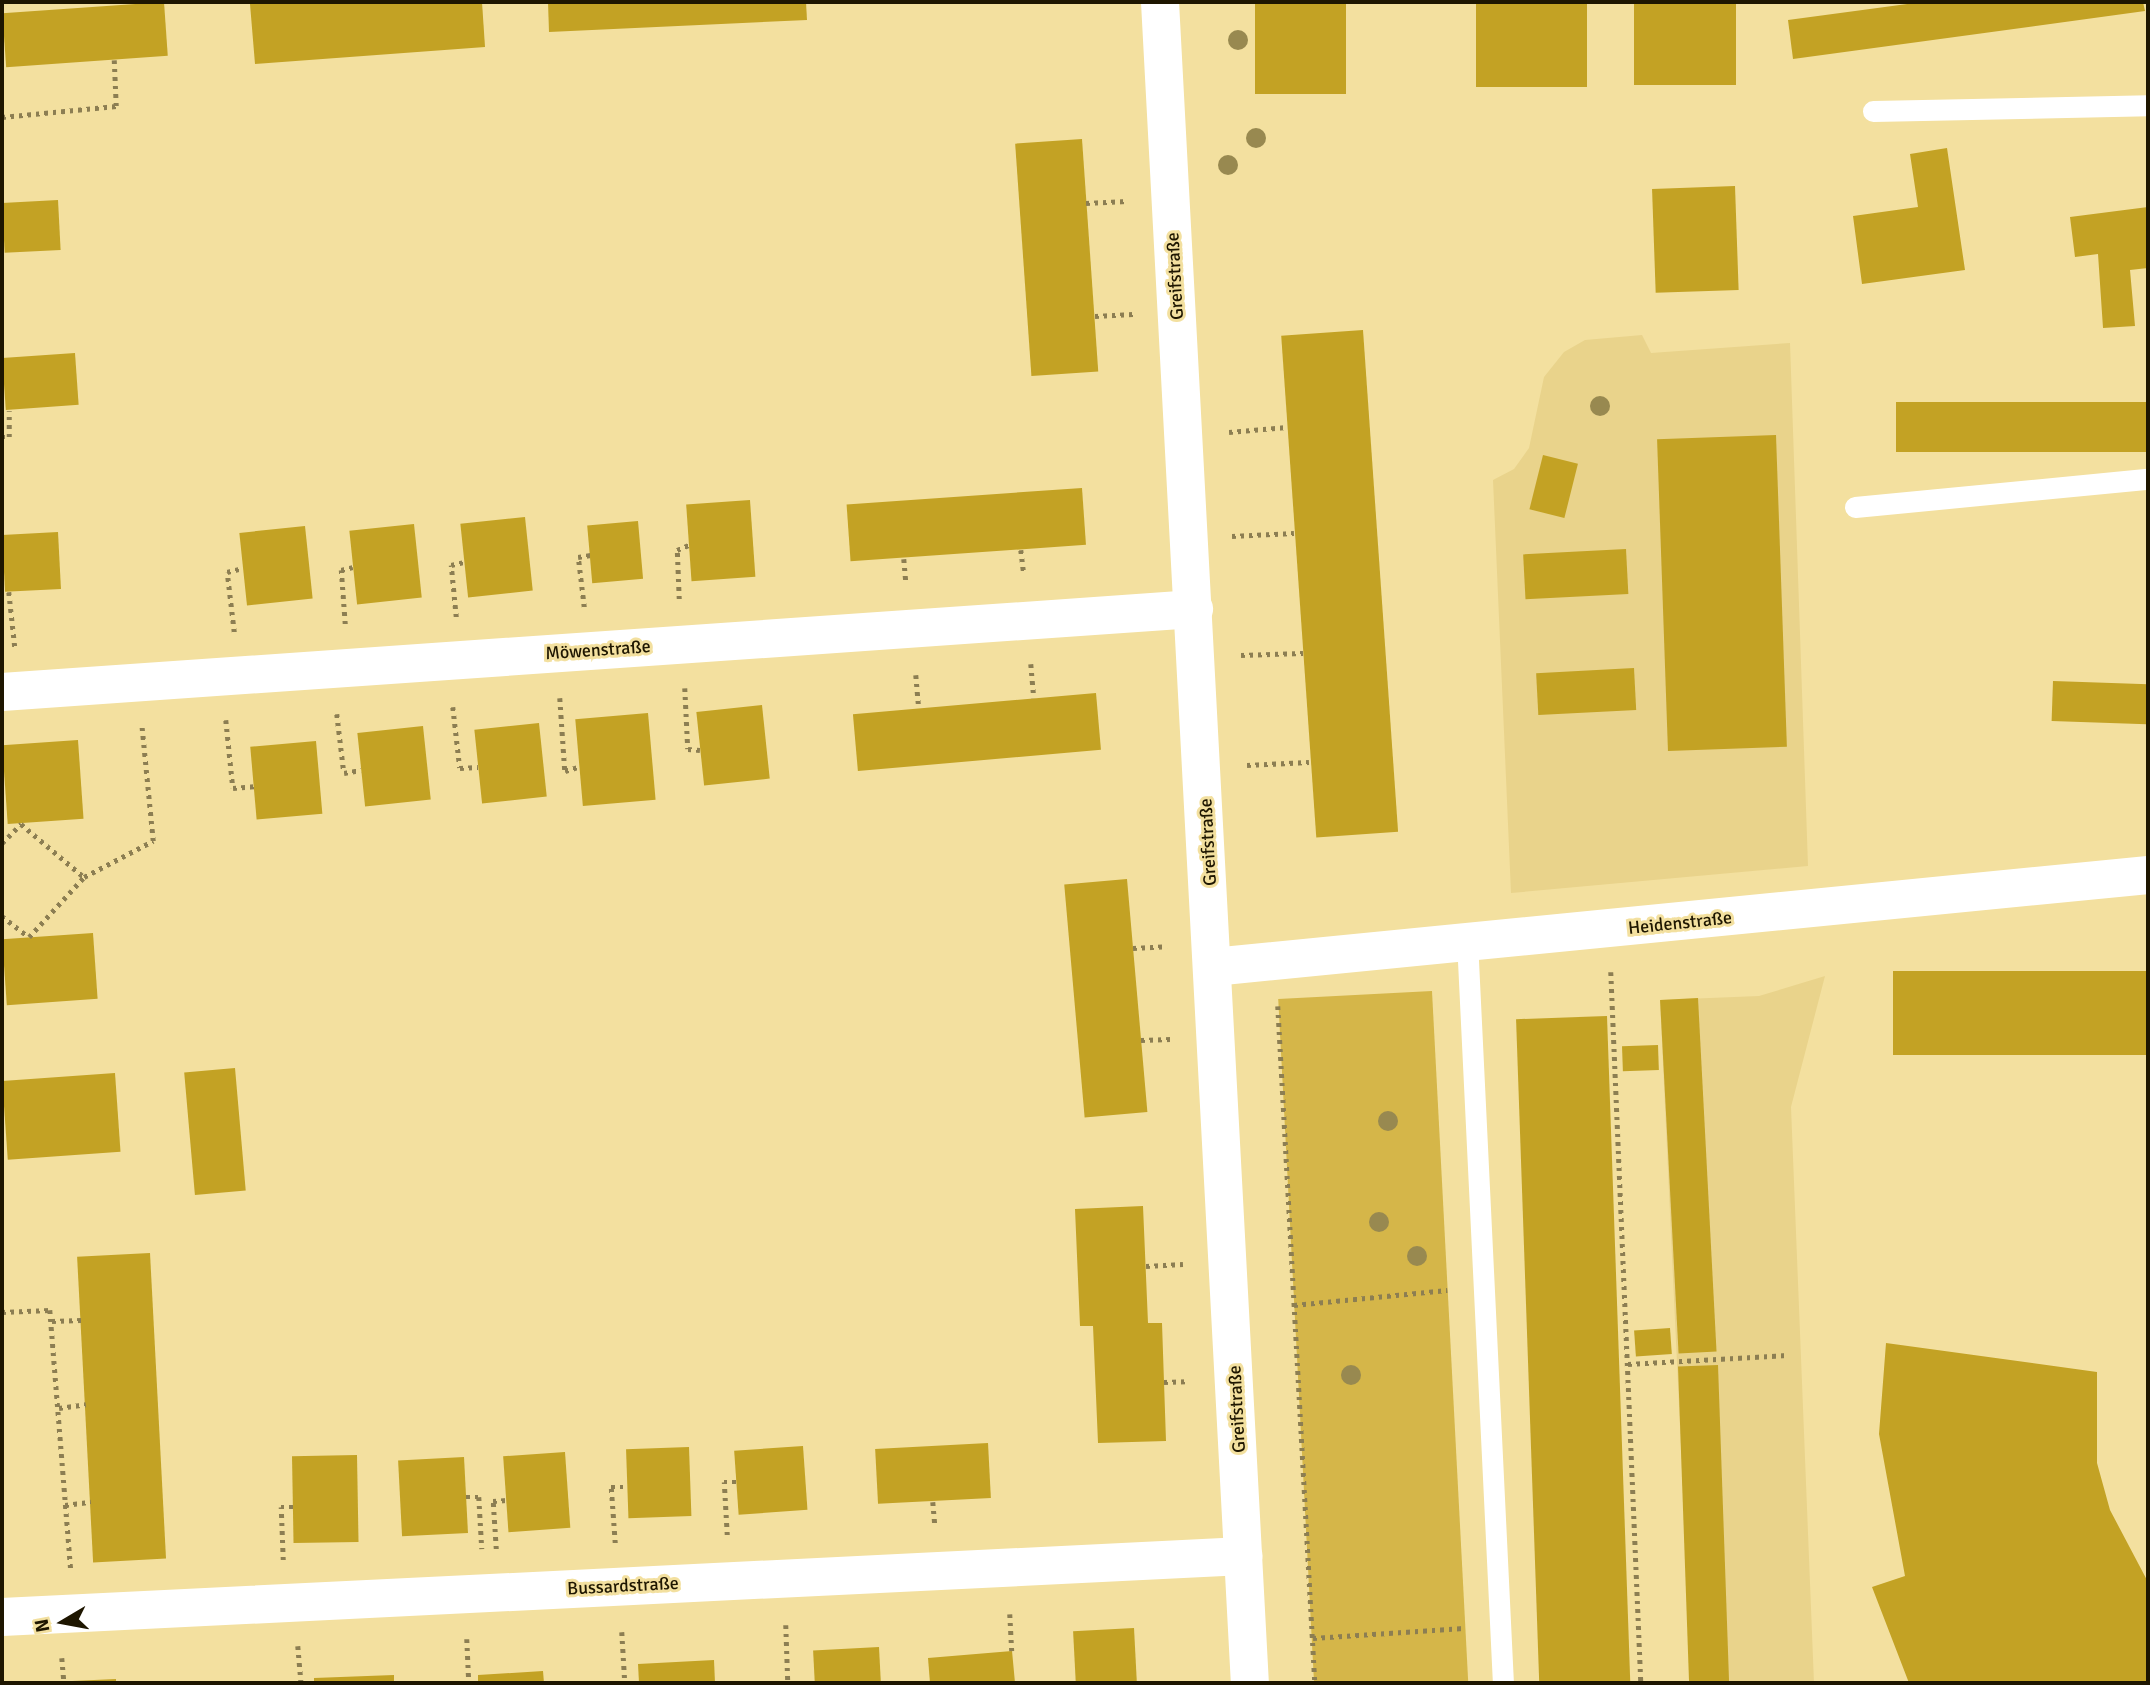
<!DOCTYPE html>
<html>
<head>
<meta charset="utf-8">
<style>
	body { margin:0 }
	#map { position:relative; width:2150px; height:1685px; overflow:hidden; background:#f3e09f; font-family:Signika,sans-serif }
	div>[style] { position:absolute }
	.built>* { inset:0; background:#e9d38b }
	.green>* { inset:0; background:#d5b649; transform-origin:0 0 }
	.building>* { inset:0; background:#c3a224; transform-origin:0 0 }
	.path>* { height:4.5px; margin-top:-2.25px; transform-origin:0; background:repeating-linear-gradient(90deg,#8c7e52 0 3.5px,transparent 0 8.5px) }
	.lane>* { height:21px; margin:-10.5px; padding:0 10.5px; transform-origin:10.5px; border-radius:10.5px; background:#fff }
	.street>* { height:38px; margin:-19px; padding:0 19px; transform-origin:19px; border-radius:19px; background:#fff }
	.trees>* { width:20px; height:20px; margin:-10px; border-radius:50%; background:#988950 }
	span { translate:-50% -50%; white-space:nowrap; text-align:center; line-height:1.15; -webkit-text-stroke:6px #f3e09f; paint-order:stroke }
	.street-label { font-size:18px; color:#1e1600 }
	.frame { position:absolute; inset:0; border:4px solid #1e1600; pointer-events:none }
	.north { position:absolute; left:28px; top:1587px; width:70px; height:70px; -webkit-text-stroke:5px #f3e09f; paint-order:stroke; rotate:260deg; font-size:19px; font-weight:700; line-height:28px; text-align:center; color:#1e1600 }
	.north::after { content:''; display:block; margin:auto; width:24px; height:32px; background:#1e1600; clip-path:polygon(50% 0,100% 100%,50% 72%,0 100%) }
</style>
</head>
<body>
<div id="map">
	<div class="built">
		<div style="clip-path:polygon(1642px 335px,1651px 353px,1790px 343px,1808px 866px,1511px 893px,1493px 480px,1514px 469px,1529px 448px,1544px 377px,1564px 352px,1585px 340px)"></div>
		<div style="clip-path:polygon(1825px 976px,1791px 1107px,1814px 1683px,1692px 1683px,1660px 1000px,1759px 996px)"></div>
	</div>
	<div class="green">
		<div style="left:1432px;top:991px;width:693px;height:154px;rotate:87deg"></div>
	</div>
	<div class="building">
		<div style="left:164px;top:2px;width:54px;height:162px;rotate:86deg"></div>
		<div style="clip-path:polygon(482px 2px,485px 47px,255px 64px,250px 4px)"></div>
		<div style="clip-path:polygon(548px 2px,806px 2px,807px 20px,549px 32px)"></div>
		<div style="left:1255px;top:2px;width:91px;height:92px"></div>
		<div style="left:1476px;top:2px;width:111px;height:85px"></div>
		<div style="left:1634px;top:2px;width:102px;height:83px"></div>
		<div style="clip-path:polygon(1922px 2px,2143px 2px,2145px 11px,1793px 59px,1788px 20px)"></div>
		<div style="left:1082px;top:139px;width:233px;height:67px;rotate:86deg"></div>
		<div style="clip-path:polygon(1947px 148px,1965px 270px,1862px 284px,1853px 216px,1918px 207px,1910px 154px)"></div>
		<div style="left:1735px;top:186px;width:104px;height:83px;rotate:88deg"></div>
		<div style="left:58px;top:200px;width:50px;height:56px;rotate:87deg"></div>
		<div style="clip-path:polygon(2148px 207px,2148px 268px,2130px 270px,2135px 326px,2103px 328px,2098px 254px,2075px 257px,2070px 217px)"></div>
		<div style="left:1363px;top:330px;width:503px;height:82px;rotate:86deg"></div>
		<div style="left:75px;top:353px;width:52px;height:73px;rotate:86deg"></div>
		<div style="left:2148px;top:402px;width:50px;height:252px;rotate:90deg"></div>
		<div style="left:1776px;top:435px;width:312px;height:119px;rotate:88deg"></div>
		<div style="left:1543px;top:455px;width:36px;height:56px;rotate:14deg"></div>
		<div style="left:1082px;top:488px;width:57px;height:236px;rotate:86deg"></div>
		<div style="left:750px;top:500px;width:77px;height:64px;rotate:86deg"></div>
		<div style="left:525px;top:517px;width:74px;height:65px;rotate:84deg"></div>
		<div style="left:638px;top:521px;width:58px;height:51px;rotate:85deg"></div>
		<div style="left:414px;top:524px;width:74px;height:65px;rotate:84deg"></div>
		<div style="left:305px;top:526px;width:73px;height:66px;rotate:84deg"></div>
		<div style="left:58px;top:532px;width:57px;height:56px;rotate:87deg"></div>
		<div style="left:1626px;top:549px;width:45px;height:103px;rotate:87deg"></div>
		<div style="left:1634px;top:668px;width:42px;height:98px;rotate:87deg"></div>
		<div style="left:2053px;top:681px;width:95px;height:40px;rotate:2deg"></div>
		<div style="left:1096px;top:693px;width:57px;height:244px;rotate:85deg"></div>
		<div style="left:762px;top:705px;width:74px;height:66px;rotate:84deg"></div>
		<div style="left:648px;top:713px;width:87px;height:73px;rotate:85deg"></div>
		<div style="left:539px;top:723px;width:74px;height:65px;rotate:84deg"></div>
		<div style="left:423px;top:726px;width:74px;height:66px;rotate:84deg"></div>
		<div style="left:78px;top:740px;width:79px;height:76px;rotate:86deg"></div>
		<div style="left:316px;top:741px;width:73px;height:66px;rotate:85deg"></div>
		<div style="left:1127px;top:879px;width:234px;height:63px;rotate:85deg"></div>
		<div style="left:93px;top:933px;width:66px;height:91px;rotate:86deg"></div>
		<div style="left:2148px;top:971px;width:84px;height:255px;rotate:90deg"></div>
		<div style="left:1698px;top:998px;width:354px;height:38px;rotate:87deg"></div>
		<div style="left:1607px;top:1016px;width:668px;height:91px;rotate:88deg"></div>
		<div style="left:1658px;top:1045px;width:25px;height:36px;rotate:88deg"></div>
		<div style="left:235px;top:1068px;width:123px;height:51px;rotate:85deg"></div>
		<div style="left:115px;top:1073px;width:79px;height:113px;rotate:86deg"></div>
		<div style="clip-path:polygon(1143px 1206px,1148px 1323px,1162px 1323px,1166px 1441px,1098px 1443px,1093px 1326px,1080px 1326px,1075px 1209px)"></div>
		<div style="left:150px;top:1253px;width:306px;height:73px;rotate:87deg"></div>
		<div style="left:1670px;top:1328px;width:26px;height:36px;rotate:86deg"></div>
		<div style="clip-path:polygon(1886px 1343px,2097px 1372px,2097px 1463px,2110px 1510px,2148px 1582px,2148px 1683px,1909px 1683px,1872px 1587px,1905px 1576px,1879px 1434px)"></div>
		<div style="left:1718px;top:1365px;width:318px;height:40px;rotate:88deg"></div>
		<div style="left:988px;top:1443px;width:55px;height:113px;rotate:87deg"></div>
		<div style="left:803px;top:1446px;width:64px;height:69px;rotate:86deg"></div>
		<div style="left:689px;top:1447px;width:69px;height:63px;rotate:88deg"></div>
		<div style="left:565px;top:1452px;width:76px;height:62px;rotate:86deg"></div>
		<div style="left:357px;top:1455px;width:87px;height:65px;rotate:89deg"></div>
		<div style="left:464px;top:1457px;width:76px;height:66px;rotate:87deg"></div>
		<div style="left:1134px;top:1628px;width:55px;height:61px;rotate:87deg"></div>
		<div style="left:879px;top:1647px;width:36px;height:66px;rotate:87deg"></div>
		<div style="clip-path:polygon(1012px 1651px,1015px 1683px,930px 1683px,928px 1658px)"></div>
		<div style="clip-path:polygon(714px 1660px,715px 1683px,639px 1683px,638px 1664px)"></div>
		<div style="clip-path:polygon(543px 1671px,544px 1683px,478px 1683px,478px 1675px)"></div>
		<div style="clip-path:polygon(394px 1675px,394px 1683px,314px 1683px,314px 1678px)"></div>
		<div style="clip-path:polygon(116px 1679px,116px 1683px,72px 1683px,72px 1681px)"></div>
	</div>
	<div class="path">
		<div style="left:2px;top:117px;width:115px;rotate:-5.5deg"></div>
		<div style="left:116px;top:106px;width:46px;rotate:-92.5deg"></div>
		<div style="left:1086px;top:203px;width:41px;rotate:-2.8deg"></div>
		<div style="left:1095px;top:316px;width:38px;rotate:-3deg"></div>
		<div style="left:1229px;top:432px;width:58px;rotate:-4.9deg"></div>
		<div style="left:2px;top:437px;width:7px"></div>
		<div style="left:9px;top:437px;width:26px;rotate:-90deg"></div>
		<div style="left:1232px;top:536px;width:62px;rotate:-2.8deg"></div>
		<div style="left:1021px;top:550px;width:25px;rotate:83deg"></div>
		<div style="left:904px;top:559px;width:23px;rotate:85deg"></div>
		<div style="left:9px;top:592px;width:55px;rotate:83.8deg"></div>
		<div style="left:679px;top:599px;width:49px;rotate:-92.3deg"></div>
		<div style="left:677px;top:550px;width:13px;rotate:-23deg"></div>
		<div style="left:584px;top:607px;width:50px;rotate:-96.8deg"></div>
		<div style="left:578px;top:557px;width:13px;rotate:-9deg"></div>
		<div style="left:456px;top:617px;width:52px;rotate:-95.5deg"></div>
		<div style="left:451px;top:565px;width:13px;rotate:-13deg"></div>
		<div style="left:345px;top:624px;width:54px;rotate:-94.2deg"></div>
		<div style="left:341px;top:570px;width:12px;rotate:-14deg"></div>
		<div style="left:234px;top:632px;width:60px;rotate:-96.7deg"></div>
		<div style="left:227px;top:572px;width:16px;rotate:-14deg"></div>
		<div style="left:1241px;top:655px;width:62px;rotate:-1.8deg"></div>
		<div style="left:1031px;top:664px;width:34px;rotate:85deg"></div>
		<div style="left:916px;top:675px;width:32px;rotate:85deg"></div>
		<div style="left:685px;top:688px;width:61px;rotate:87.2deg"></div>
		<div style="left:688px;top:749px;width:12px;rotate:5deg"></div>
		<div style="left:560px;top:698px;width:73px;rotate:86.1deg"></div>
		<div style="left:565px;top:771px;width:14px;rotate:-17deg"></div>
		<div style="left:453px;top:707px;width:61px;rotate:83.5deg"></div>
		<div style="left:460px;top:768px;width:18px;rotate:-3deg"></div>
		<div style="left:337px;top:714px;width:59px;rotate:83.2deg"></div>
		<div style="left:344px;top:773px;width:17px;rotate:-10deg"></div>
		<div style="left:226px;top:720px;width:68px;rotate:84.1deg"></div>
		<div style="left:233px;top:788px;width:21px;rotate:-5deg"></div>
		<div style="left:1247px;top:765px;width:62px;rotate:-2.8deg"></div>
		<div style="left:2px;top:843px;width:27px;rotate:-45deg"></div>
		<div style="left:21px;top:824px;width:82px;rotate:40.1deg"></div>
		<div style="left:2px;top:916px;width:34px;rotate:38deg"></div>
		<div style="left:29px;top:937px;width:81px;rotate:-47.5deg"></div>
		<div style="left:84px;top:877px;width:78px;rotate:-27.6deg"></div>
		<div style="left:153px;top:841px;width:114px;rotate:-95.6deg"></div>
		<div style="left:1133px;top:948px;width:34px;rotate:-3deg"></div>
		<div style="left:1611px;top:972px;width:712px;rotate:87.58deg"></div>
		<div style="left:1278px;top:1006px;width:678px;rotate:86.87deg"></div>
		<div style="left:1141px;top:1040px;width:30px;rotate:-2deg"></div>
		<div style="left:1146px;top:1266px;width:37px;rotate:-3deg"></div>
		<div style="left:1294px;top:1305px;width:154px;rotate:-5.6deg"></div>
		<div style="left:2px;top:1312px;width:48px;rotate:-2.4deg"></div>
		<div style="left:50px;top:1310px;width:261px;rotate:85.4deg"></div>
		<div style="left:52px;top:1321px;width:29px;rotate:-2deg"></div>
		<div style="left:1628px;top:1364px;width:160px;rotate:-3.2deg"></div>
		<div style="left:1164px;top:1382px;width:23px;rotate:-2deg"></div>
		<div style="left:59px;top:1408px;width:27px;rotate:-8deg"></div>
		<div style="left:466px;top:1497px;width:13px"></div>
		<div style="left:479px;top:1497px;width:52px;rotate:86.7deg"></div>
		<div style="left:933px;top:1502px;width:24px;rotate:85deg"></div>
		<div style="left:65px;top:1505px;width:26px;rotate:-7deg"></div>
		<div style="left:727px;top:1535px;width:53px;rotate:-93.2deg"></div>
		<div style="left:724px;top:1482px;width:12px"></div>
		<div style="left:615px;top:1543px;width:56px;rotate:-94.1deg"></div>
		<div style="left:611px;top:1487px;width:17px"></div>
		<div style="left:496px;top:1549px;width:48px;rotate:-93.6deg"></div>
		<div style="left:493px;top:1501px;width:14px;rotate:-4deg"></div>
		<div style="left:283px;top:1560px;width:53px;rotate:-92.2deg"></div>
		<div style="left:281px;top:1507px;width:12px"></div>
		<div style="left:1010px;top:1614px;width:37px;rotate:87deg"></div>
		<div style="left:786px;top:1625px;width:58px;rotate:88deg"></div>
		<div style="left:622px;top:1632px;width:51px;rotate:86.6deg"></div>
		<div style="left:1313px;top:1638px;width:151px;rotate:-3.8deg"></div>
		<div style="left:467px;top:1639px;width:44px;rotate:87.4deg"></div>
		<div style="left:298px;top:1646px;width:37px;rotate:85deg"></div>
		<div style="left:62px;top:1658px;width:24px;rotate:85deg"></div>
	</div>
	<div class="lane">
		<div style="left:1873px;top:111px;width:275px;rotate:-1.2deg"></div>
		<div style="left:1855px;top:507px;width:294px;rotate:-5.5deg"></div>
		<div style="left:1467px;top:940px;width:744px;rotate:87.23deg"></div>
	</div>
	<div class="street">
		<div style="left:1160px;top:2px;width:1683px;rotate:86.94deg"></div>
		<div style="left:2px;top:692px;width:1195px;rotate:-3.98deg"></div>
		<div style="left:1213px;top:967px;width:940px;rotate:-5.62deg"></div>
		<div style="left:2px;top:1617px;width:1243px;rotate:-2.81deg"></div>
	</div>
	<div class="trees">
		<div style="left:1238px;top:40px"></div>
		<div style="left:1256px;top:138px"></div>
		<div style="left:1228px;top:165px"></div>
		<div style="left:1600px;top:406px"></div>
		<div style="left:1388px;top:1121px"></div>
		<div style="left:1379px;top:1222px"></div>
		<div style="left:1417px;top:1256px"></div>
		<div style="left:1351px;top:1375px"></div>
	</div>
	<div class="street-label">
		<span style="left:1175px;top:276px;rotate:-93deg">Greifstraße</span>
		<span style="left:598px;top:650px;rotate:-4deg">Möwenstraße</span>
		<span style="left:1208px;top:842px;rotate:-93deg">Greifstraße</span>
		<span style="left:1680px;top:923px;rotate:-6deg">Heidenstraße</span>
		<span style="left:1237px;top:1409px;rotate:-93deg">Greifstraße</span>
		<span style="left:623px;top:1586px;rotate:-3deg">Bussardstraße</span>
	</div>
	<div class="frame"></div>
	<div class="north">N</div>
</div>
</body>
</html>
